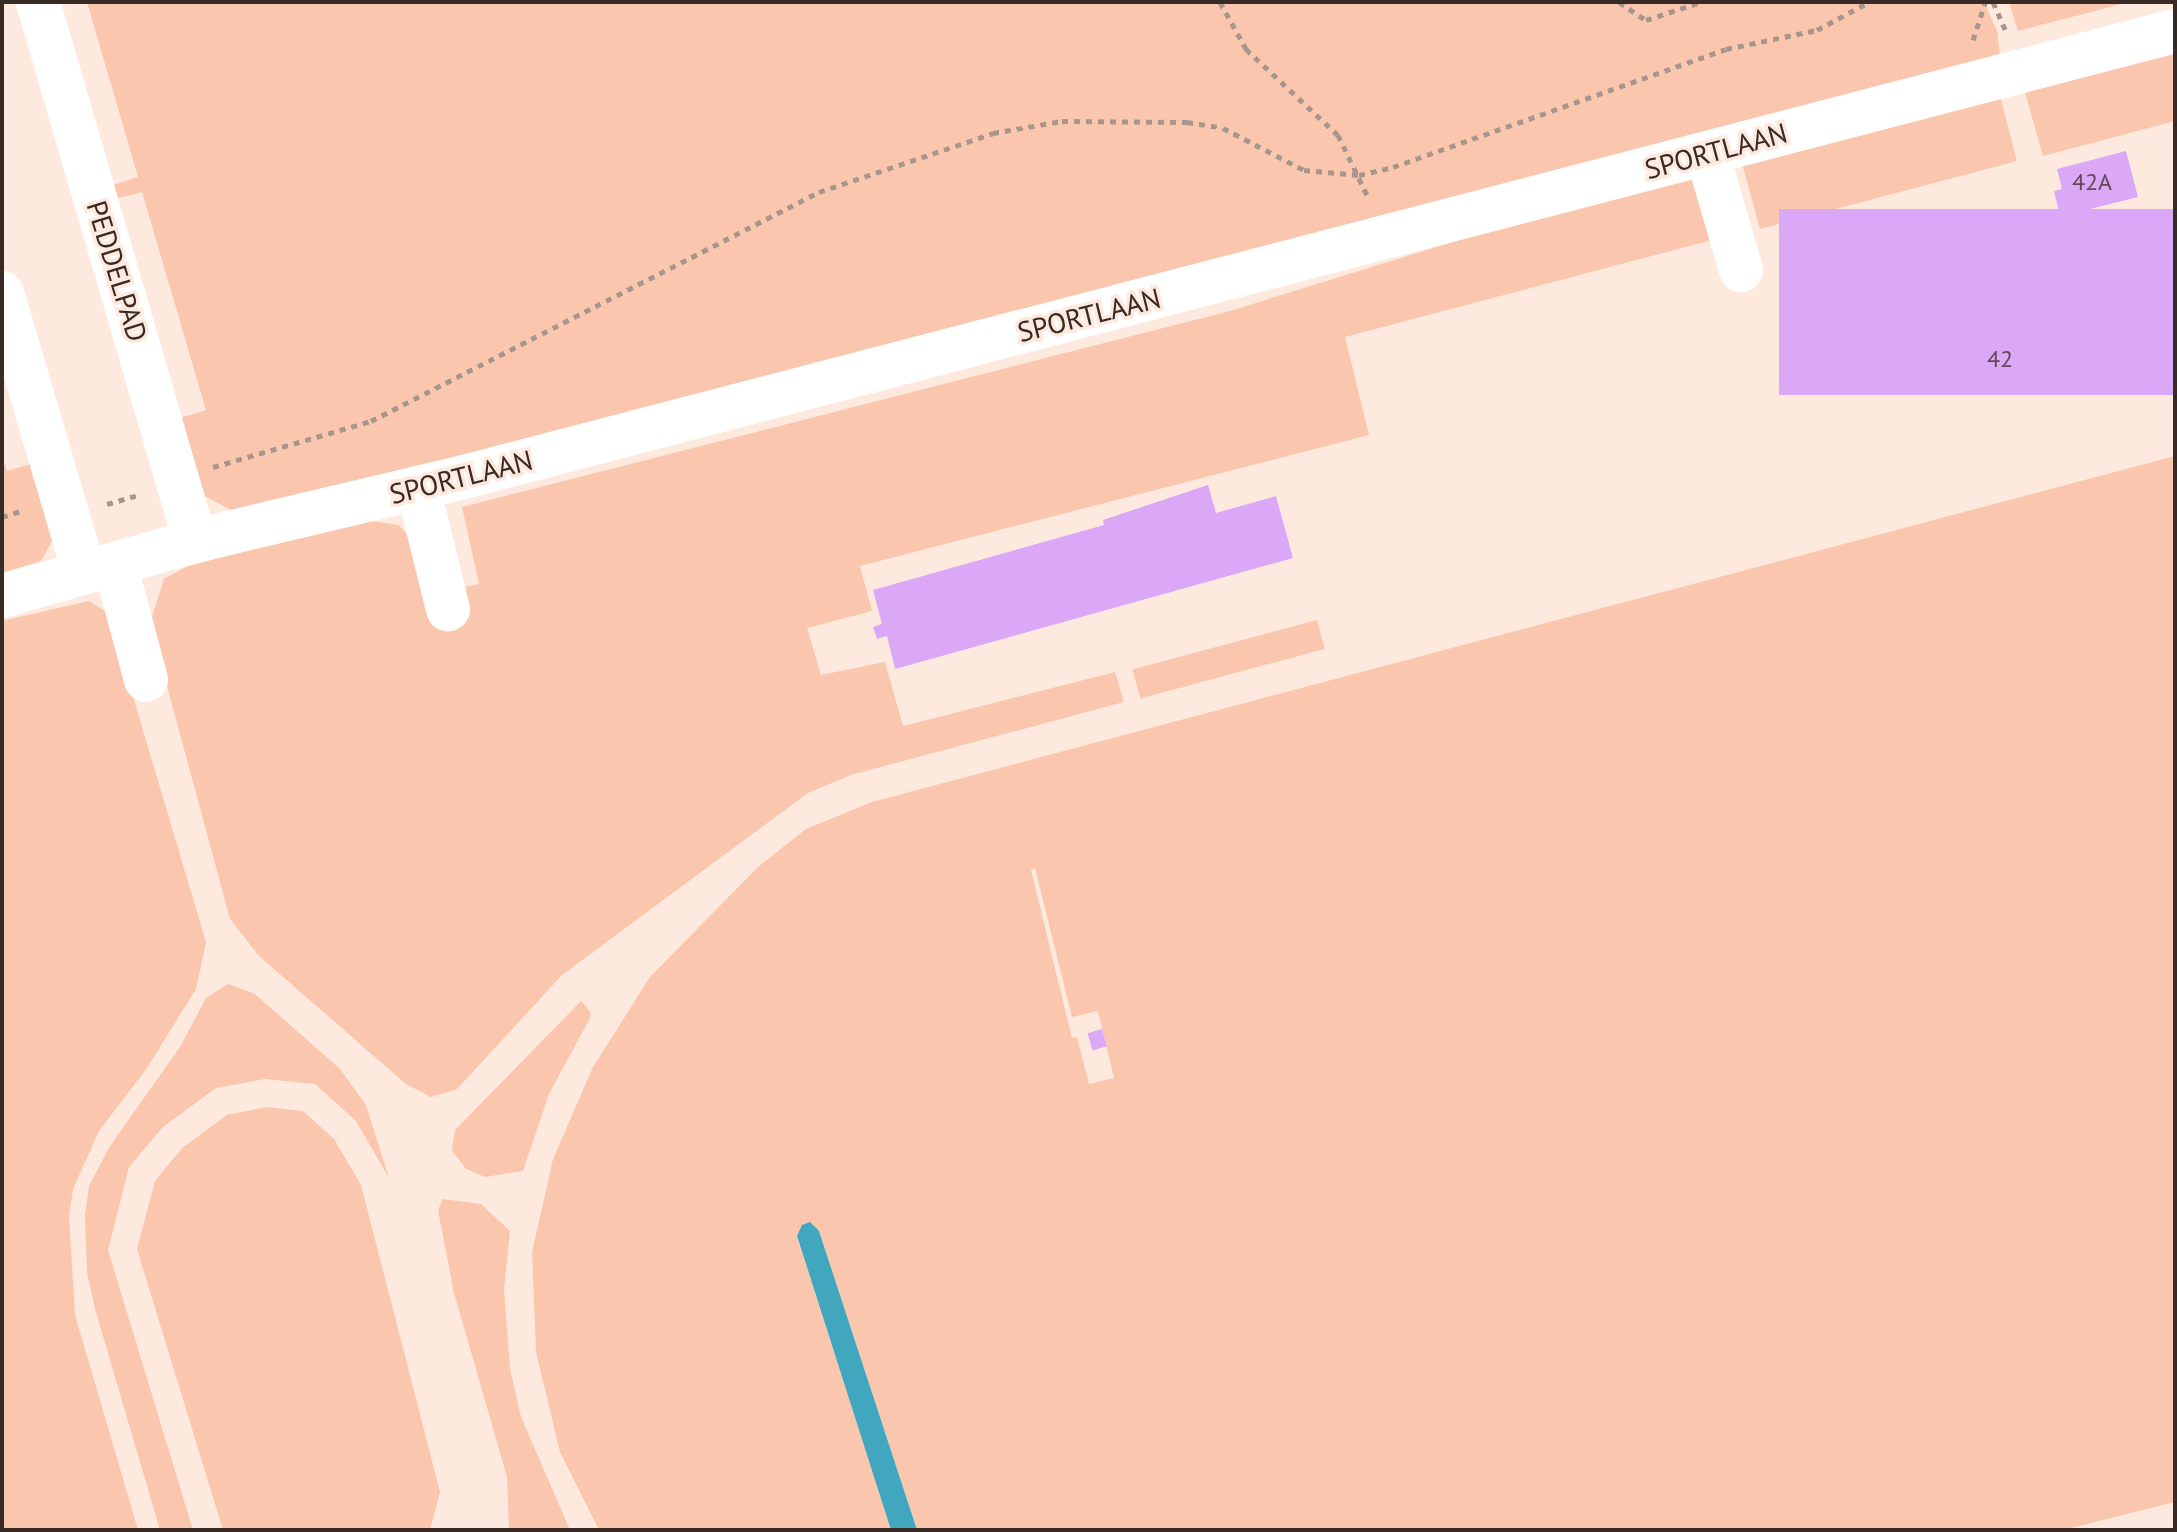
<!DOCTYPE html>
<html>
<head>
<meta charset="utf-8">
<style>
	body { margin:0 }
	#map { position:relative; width:2177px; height:1532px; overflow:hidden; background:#fee9df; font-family:"PT Sans",sans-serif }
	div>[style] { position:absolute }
	.green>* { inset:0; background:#fac6ad; transform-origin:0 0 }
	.water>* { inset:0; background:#41a7bf }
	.building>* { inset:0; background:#dba7f7; transform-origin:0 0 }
	.path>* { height:5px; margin-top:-2.5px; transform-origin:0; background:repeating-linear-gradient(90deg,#a8968d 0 6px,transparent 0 12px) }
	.minor>* { height:44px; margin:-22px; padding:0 22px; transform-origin:22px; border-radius:22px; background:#fff }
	span { translate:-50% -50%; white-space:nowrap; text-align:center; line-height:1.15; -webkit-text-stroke:7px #fee9df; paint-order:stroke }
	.number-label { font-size:24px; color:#614959 }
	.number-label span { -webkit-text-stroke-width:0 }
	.street-label { font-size:28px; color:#382a24 }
	.frame { position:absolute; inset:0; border:4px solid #382a24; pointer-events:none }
</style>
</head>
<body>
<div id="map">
	<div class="green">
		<div style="clip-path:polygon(87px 2px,1984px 2px,1997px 31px,2001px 64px,238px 514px,205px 496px,180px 418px,206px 410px,142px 192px,115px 199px,110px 186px,138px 177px)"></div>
		<div style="clip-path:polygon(2009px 2px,2129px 2px,2018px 31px)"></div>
		<div style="clip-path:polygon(2175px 42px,2175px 121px,2043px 156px,2022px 82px)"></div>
		<div style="clip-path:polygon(1990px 91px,2001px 100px,2017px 161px,1760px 229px,1740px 156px)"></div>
		<div style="clip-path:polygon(1678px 172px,1698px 183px,1712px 240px,1345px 337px,1369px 435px,860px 566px,872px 611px,807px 628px,821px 675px,885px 662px,903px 726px,1115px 672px,1124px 702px,851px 775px,808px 793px,562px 975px,457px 1089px,431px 1097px,406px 1084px,259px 956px,230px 919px,150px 623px,164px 579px,186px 567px,356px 519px,399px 525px,409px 537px,425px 596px,479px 584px,462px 507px,1230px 311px)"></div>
		<div style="clip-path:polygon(2px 455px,7px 471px,34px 463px,52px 541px,41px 561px,2px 573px)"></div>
		<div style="clip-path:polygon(evenodd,2175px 456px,2175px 1502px,2063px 1530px,917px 1530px,819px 1231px,797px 1237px,891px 1530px,599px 1530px,560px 1452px,536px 1352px,532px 1252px,553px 1159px,593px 1067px,650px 977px,758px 867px,806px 829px,872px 802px,2175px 456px,1035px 868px,1072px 1017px,1098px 1011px,1114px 1078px,1089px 1084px,1077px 1037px,1072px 1038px,1031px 870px,1035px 868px)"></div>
		<div style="clip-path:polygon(89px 601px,108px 613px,206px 942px,196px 989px,147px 1068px,99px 1131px,73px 1189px,69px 1216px,75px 1315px,138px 1530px,2px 1530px,2px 621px)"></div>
		<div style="left:1317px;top:620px;width:30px;height:191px;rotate:75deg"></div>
		<div style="clip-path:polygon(228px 984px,255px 994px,340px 1069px,366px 1105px,389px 1178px,356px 1121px,315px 1084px,265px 1079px,216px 1088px,163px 1127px,129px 1167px,108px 1250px,193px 1530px,160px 1530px,95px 1309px,87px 1272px,85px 1215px,89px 1186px,110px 1146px,180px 1047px,206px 998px)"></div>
		<div style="clip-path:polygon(581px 1001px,591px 1013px,589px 1020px,549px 1094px,523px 1171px,485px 1177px,466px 1169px,452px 1150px,455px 1130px)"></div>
		<div style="clip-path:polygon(267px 1107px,303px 1111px,334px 1139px,361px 1185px,440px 1492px,430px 1530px,223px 1530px,137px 1249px,155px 1181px,182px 1148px,227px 1115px)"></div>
		<div style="clip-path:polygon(443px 1199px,481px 1204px,510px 1231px,504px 1289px,510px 1368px,521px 1417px,570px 1530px,509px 1530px,507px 1477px,454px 1293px,438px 1210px)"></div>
	</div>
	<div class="water">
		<div style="clip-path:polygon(810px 1222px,819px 1231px,917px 1530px,891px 1530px,797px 1236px,802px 1225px)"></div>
	</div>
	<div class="building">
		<div style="clip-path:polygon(2126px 151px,2138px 197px,2090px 209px,2094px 225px,2064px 232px,2054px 191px,2062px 189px,2057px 169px)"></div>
		<div style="left:2175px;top:209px;width:186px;height:396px;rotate:90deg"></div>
		<div style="clip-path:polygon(1208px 485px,1216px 513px,1276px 496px,1293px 558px,895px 669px,887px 636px,877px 639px,873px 627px,882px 624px,873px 590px,1104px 525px,1103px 520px)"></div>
		<div style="left:1102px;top:1029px;width:18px;height:15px;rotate:74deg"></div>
	</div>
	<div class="path">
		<div style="left:1220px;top:2px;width:54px;rotate:61deg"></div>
		<div style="left:1246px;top:49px;width:126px;rotate:43.1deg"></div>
		<div style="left:1338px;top:135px;width:71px;rotate:64.2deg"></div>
		<div style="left:1619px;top:2px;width:32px;rotate:34deg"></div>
		<div style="left:1646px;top:20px;width:58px;rotate:-18.1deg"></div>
		<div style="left:1993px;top:2px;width:34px;rotate:66deg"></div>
		<div style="left:1973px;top:40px;width:40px;rotate:-72deg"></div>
		<div style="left:213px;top:467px;width:165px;rotate:-16.2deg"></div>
		<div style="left:371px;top:421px;width:503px;rotate:-27.07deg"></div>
		<div style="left:819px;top:192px;width:184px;rotate:-18.7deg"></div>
		<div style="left:993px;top:133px;width:70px;rotate:-9.9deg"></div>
		<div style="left:1062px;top:121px;width:125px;rotate:0.5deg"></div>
		<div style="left:1187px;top:122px;width:36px;rotate:9deg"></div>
		<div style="left:1223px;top:128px;width:91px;rotate:27.4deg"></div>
		<div style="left:1304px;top:170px;width:55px;rotate:5.2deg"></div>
		<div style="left:1359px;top:175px;width:35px;rotate:-13deg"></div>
		<div style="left:1393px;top:167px;width:353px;rotate:-19.5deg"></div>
		<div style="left:1726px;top:49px;width:93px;rotate:-11.8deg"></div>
		<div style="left:1817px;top:30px;width:59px;rotate:-28.3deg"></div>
		<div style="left:107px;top:504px;width:33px;rotate:-16deg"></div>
		<div style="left:2px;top:517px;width:23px;rotate:-18deg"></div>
	</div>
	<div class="minor">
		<div style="left:38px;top:2px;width:561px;rotate:73.76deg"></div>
		<div style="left:1707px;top:153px;width:122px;rotate:73.8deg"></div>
		<div style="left:2px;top:293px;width:291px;rotate:73.6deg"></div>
		<div style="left:418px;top:488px;width:125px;rotate:76.1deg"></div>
		<div style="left:115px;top:564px;width:120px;rotate:75deg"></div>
		<div style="left:2px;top:596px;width:201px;rotate:-15.9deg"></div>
		<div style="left:195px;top:541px;width:277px;rotate:-13.4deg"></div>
		<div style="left:464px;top:477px;width:1768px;rotate:-14.61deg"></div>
	</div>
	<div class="number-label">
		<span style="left:2092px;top:182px">42A</span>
		<span style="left:2000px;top:359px">42</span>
	</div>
	<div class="street-label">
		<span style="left:1716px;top:151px;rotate:-15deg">SPORTLAAN</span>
		<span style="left:117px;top:271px;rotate:73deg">PEDDELPAD</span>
		<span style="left:1089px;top:315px;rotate:-14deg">SPORTLAAN</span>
		<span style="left:461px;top:477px;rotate:-14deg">SPORTLAAN</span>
	</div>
	<div class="frame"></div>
</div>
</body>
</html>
